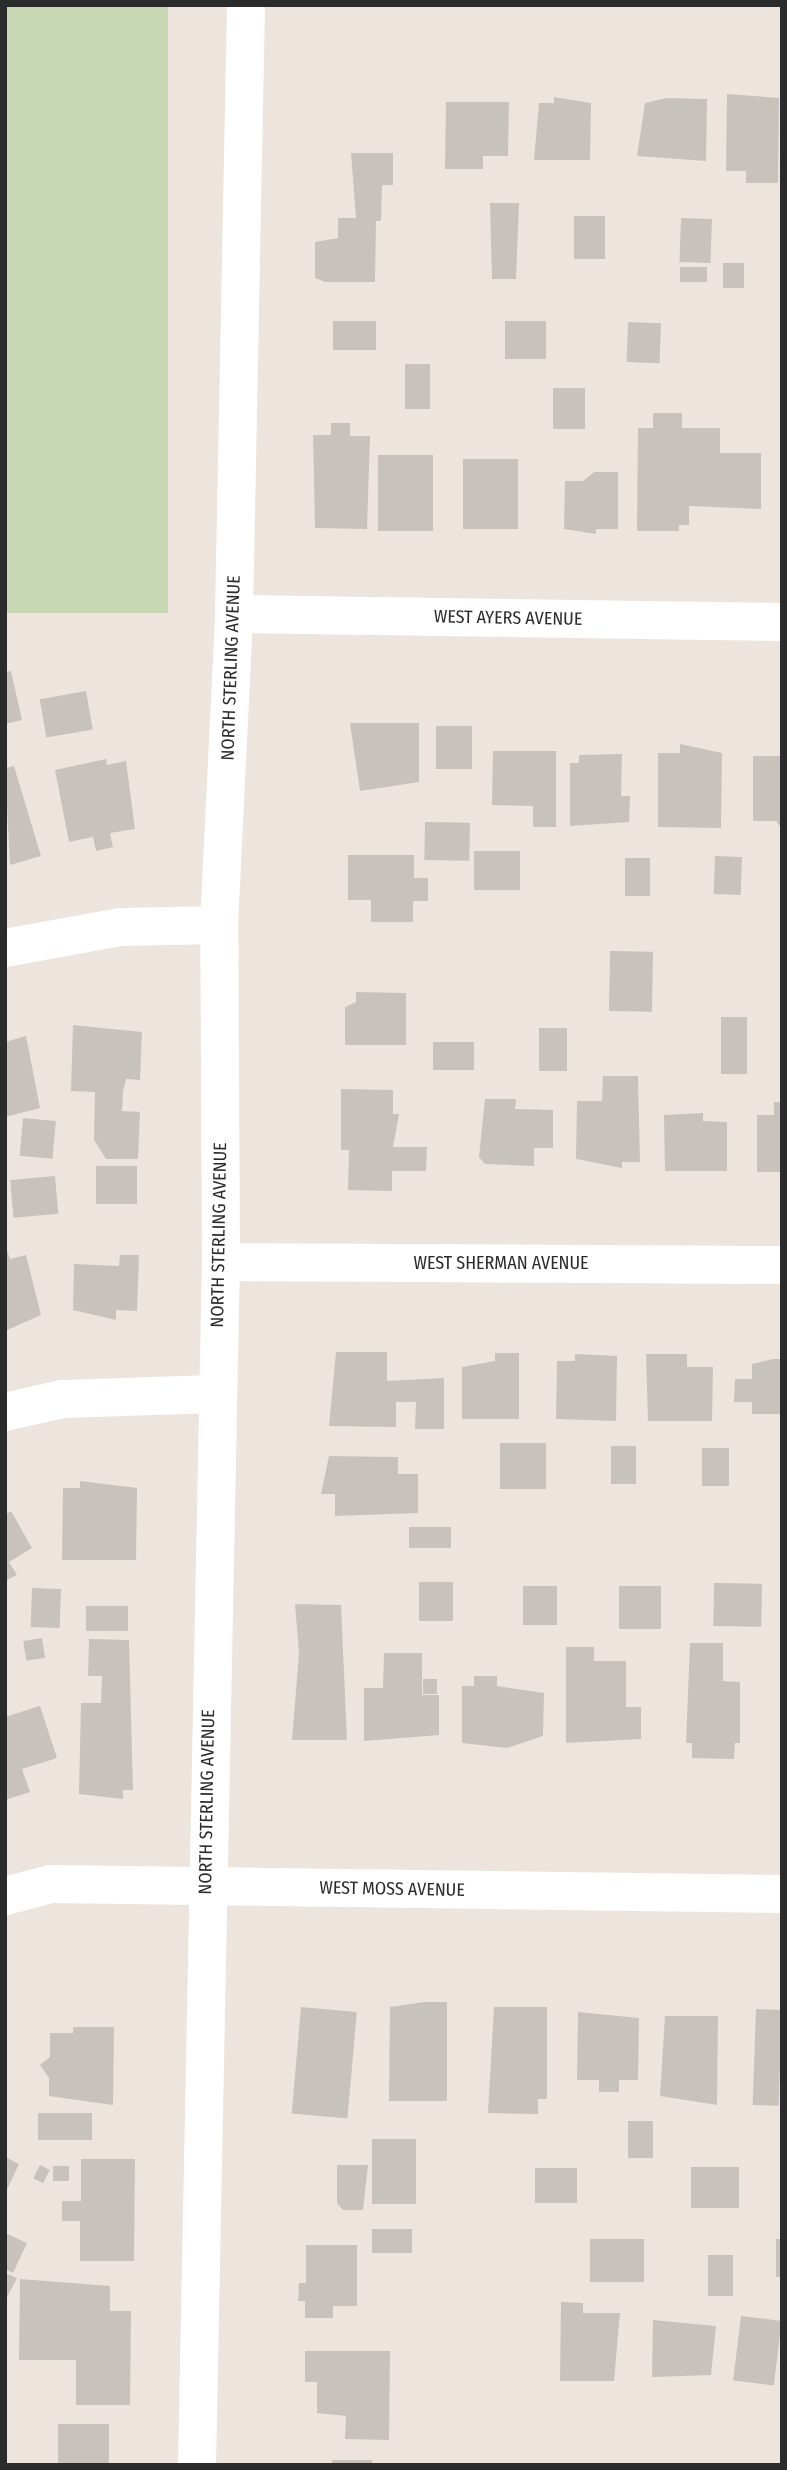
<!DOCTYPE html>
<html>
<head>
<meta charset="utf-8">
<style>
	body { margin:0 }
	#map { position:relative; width:787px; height:2470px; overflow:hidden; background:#ede5dd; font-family:"Fira Sans Condensed",sans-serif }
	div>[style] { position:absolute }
	.cemetery>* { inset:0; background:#c7d7b4; transform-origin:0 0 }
	.building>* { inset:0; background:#c8c2bc; transform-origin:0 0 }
	.minor>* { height:38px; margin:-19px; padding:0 19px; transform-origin:19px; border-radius:19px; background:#fff }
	span { translate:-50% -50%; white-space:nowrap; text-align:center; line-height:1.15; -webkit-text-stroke:5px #fff; paint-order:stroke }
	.street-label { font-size:18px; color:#2b2b2b }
	.frame { position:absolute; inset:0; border:7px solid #2b2b2b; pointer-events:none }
</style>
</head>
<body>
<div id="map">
	<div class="cemetery">
		<div style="left:5px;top:5px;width:163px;height:608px"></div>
	</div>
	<div class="building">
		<div style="clip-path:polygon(727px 94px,779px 98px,778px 183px,746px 183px,746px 171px,726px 171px)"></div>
		<div style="clip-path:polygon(554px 97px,591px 103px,590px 160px,534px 160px,539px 103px,554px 103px)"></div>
		<div style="clip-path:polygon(667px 98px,707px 99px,706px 161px,637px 156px,645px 103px)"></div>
		<div style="clip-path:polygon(446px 102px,509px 102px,508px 156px,483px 156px,483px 169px,445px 169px)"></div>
		<div style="clip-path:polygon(351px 153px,393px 153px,393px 185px,382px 185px,381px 221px,376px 221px,375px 282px,325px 282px,315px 278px,315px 242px,338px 238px,338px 218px,356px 218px)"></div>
		<div style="clip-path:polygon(490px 203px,519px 203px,516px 279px,492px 279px)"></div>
		<div style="left:574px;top:216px;width:31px;height:43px"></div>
		<div style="left:681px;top:218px;width:31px;height:44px;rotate:2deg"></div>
		<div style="left:723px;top:263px;width:21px;height:25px"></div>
		<div style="left:680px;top:267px;width:27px;height:15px"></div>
		<div style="left:333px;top:321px;width:43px;height:29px"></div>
		<div style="left:505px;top:321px;width:41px;height:38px"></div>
		<div style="left:628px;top:322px;width:33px;height:40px;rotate:2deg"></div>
		<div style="left:405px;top:364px;width:25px;height:45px"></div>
		<div style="left:553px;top:388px;width:32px;height:41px"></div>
		<div style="clip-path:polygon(653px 413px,682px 413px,682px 428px,720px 428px,720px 453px,761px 453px,761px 509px,689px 506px,689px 525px,679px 525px,679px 531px,637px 531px,638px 428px,653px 428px)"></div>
		<div style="clip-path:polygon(331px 423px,350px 423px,350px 436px,370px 436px,367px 529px,315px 528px,313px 435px,331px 435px)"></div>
		<div style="left:378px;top:455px;width:55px;height:76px"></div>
		<div style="left:463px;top:459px;width:55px;height:70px"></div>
		<div style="clip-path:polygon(594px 472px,618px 472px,618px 529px,596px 529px,596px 534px,564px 529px,565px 481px,583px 481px)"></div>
		<div style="clip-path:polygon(11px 671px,22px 720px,5px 724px,5px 672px)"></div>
		<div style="left:86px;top:691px;width:39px;height:47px;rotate:80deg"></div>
		<div style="clip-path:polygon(350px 723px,419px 723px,419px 782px,360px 791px)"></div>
		<div style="left:436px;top:726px;width:36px;height:43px"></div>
		<div style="clip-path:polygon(680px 744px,722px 753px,721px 828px,658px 827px,658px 753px,680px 753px)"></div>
		<div style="clip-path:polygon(493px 751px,556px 751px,556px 827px,533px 827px,533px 806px,492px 805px)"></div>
		<div style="clip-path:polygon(622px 754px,621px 796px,630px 796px,629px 822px,570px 826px,570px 763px,579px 763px,579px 755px)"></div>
		<div style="clip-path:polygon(753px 756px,782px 756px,782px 829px,776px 821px,753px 821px)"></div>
		<div style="clip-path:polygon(106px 759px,107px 765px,126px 761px,135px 829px,110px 833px,113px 847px,96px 851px,93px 837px,69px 842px,55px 770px)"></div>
		<div style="clip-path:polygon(14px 766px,41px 856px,10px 865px,5px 768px)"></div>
		<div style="left:425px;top:822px;width:45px;height:38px;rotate:1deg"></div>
		<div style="left:474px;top:851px;width:46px;height:39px"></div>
		<div style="clip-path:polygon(348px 855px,414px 855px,414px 878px,428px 878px,428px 901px,413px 901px,413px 922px,371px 922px,371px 900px,348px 900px)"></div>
		<div style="left:715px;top:856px;width:27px;height:38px;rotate:2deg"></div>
		<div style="left:625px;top:858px;width:25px;height:38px"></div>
		<div style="left:610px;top:951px;width:43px;height:60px;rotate:1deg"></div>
		<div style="clip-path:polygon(356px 992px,406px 993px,406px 1045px,345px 1045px,345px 1007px,356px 1002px)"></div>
		<div style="left:721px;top:1017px;width:26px;height:57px"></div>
		<div style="clip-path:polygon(73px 1025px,142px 1032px,140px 1080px,126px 1079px,123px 1092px,122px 1111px,140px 1112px,138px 1159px,106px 1159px,94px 1140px,95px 1092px,71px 1091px)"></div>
		<div style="left:539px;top:1028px;width:28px;height:43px"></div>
		<div style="clip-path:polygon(26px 1036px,40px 1108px,5px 1117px,5px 1042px)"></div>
		<div style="left:433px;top:1042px;width:41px;height:28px"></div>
		<div style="clip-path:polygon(603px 1076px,638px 1076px,640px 1162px,622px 1162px,622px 1168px,576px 1159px,577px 1101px,602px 1101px)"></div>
		<div style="clip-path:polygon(341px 1089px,393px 1090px,393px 1114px,399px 1114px,393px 1147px,427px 1147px,426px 1171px,392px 1171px,392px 1191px,348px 1190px,349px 1150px,341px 1150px)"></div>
		<div style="clip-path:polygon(485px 1099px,516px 1099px,515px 1109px,553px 1110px,553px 1148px,534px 1148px,534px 1166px,485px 1164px,479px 1157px)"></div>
		<div style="clip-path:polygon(774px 1102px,782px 1102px,782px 1172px,757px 1172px,757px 1115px,774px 1115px)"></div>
		<div style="clip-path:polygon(703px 1113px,703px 1121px,727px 1122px,727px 1171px,665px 1171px,664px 1115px)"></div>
		<div style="left:23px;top:1118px;width:33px;height:38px;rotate:5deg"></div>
		<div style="left:96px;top:1166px;width:41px;height:38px"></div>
		<div style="left:55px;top:1176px;width:38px;height:45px;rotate:85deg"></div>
		<div style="clip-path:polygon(5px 1245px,10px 1259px,26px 1255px,41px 1315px,5px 1331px)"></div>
		<div style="clip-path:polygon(120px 1255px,139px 1255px,137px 1311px,116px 1310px,116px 1320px,73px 1310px,74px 1264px,119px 1266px)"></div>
		<div style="clip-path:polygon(336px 1352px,387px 1352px,387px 1381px,444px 1378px,444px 1429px,415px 1429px,416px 1402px,396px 1402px,396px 1427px,329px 1426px)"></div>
		<div style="clip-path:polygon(495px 1353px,519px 1353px,519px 1419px,462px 1419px,462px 1367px,495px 1361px)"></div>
		<div style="clip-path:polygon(575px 1354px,617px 1356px,616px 1421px,556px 1419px,557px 1361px,575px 1361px)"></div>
		<div style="clip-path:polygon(646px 1354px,687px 1354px,687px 1367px,713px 1367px,712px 1421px,648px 1421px)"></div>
		<div style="clip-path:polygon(773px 1359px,782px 1359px,782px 1414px,752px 1414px,752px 1402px,734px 1402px,735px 1379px,752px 1379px,752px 1364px)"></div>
		<div style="left:500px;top:1443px;width:46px;height:46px"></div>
		<div style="left:611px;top:1446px;width:25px;height:38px"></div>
		<div style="left:702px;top:1448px;width:27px;height:38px"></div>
		<div style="clip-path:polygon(329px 1456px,398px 1457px,398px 1474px,418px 1474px,418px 1513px,335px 1516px,335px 1494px,321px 1494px)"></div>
		<div style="clip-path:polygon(80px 1481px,137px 1488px,136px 1560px,62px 1560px,63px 1488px,80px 1488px)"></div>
		<div style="clip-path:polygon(11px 1511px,32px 1548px,9px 1562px,17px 1575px,5px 1581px,5px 1515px)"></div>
		<div style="left:409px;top:1527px;width:42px;height:21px"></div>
		<div style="left:419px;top:1582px;width:34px;height:39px"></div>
		<div style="left:714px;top:1583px;width:48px;height:43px;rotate:1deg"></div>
		<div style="left:523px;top:1586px;width:34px;height:39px"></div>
		<div style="left:619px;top:1586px;width:42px;height:43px"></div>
		<div style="left:32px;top:1588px;width:29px;height:39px;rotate:2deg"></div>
		<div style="clip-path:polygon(295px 1604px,341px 1605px,347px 1740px,292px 1740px,299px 1653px)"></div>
		<div style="left:86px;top:1606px;width:42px;height:25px"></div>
		<div style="left:42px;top:1638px;width:20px;height:19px;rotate:81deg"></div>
		<div style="clip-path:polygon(89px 1639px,129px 1640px,133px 1790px,123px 1790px,123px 1799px,79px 1794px,81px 1703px,101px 1703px,102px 1676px,88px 1676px)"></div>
		<div style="clip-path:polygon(690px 1643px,723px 1643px,723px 1681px,740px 1682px,740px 1743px,735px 1743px,734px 1759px,692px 1758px,692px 1743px,686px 1743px)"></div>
		<div style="clip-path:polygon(566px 1647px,594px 1647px,594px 1661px,626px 1661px,626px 1707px,641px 1707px,641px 1739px,566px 1743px)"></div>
		<div style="clip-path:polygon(384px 1653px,422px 1653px,422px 1695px,439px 1695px,439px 1735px,364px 1741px,364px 1688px,383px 1688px)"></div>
		<div style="clip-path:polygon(474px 1676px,497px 1676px,497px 1686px,544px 1693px,543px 1736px,507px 1748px,462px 1743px,462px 1686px,474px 1686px)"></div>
		<div style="left:423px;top:1679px;width:14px;height:15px"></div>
		<div style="clip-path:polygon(40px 1706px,57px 1758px,22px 1769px,30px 1792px,5px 1800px,5px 1717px)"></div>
		<div style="clip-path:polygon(424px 2002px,447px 2002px,447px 2101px,389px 2101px,390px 2007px)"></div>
		<div style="left:301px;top:2007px;width:56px;height:107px;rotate:5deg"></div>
		<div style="clip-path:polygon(494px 2007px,547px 2007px,547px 2099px,538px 2099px,538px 2114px,488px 2113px)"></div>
		<div style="left:756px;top:2009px;width:26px;height:96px;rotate:2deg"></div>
		<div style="clip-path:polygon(578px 2012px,639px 2018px,638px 2080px,619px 2080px,619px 2092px,599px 2092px,599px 2080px,577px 2080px)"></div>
		<div style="clip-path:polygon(665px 2016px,718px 2016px,717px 2105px,660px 2096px)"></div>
		<div style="clip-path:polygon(73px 2027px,114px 2027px,113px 2105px,49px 2096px,49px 2078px,40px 2065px,50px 2057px,50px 2033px,73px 2033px)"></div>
		<div style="left:38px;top:2113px;width:54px;height:27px"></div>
		<div style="left:628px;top:2121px;width:25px;height:37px"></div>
		<div style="left:372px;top:2139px;width:44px;height:65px"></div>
		<div style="clip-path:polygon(5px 2157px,19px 2164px,5px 2194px)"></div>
		<div style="clip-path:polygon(81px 2159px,135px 2159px,134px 2261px,80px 2261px,80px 2221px,62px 2221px,62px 2201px,81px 2201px)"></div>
		<div style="left:40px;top:2165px;width:11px;height:15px;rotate:27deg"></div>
		<div style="clip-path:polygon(337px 2165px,368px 2165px,363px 2210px,343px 2210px,337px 2203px)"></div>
		<div style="left:53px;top:2166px;width:16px;height:15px"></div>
		<div style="left:691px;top:2167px;width:48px;height:41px"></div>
		<div style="left:535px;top:2168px;width:42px;height:35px"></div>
		<div style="left:372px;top:2229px;width:40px;height:24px"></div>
		<div style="clip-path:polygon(5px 2233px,27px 2243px,13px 2273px,5px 2269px)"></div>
		<div style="left:590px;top:2239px;width:54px;height:43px"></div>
		<div style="left:776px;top:2239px;width:6px;height:38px"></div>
		<div style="clip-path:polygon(306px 2245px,357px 2245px,357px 2306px,333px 2306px,333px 2318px,305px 2318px,305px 2301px,298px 2301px,299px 2283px,306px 2283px)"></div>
		<div style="left:708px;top:2255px;width:25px;height:41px"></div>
		<div style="clip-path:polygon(5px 2273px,17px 2278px,5px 2301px)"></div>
		<div style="clip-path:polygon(20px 2279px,110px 2286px,110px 2311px,131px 2311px,130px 2405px,76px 2405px,76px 2360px,19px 2360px)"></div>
		<div style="clip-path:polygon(561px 2302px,583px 2303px,583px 2313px,620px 2313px,614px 2381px,560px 2381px)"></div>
		<div style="left:741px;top:2316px;width:41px;height:65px;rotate:7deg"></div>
		<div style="clip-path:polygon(653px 2320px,716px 2326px,711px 2375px,652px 2377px)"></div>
		<div style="clip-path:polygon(305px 2351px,390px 2351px,389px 2440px,345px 2439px,346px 2416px,317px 2413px,317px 2382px,305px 2382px)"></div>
		<div style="left:58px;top:2424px;width:51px;height:41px"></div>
		<div style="left:332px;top:2460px;width:40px;height:5px"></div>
	</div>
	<div class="minor">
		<div style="left:234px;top:614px;width:548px;rotate:0.84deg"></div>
		<div style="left:5px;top:948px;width:118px;rotate:-10.3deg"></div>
		<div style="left:121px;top:927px;width:98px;rotate:-1.2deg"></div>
		<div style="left:221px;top:1262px;width:561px;rotate:0.31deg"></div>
		<div style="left:5px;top:1412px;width:58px;rotate:-12.8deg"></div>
		<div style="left:62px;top:1399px;width:154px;rotate:-1.9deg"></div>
		<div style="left:5px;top:1896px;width:48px;rotate:-14.6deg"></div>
		<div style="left:51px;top:1884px;width:731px;rotate:0.78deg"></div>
		<div style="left:197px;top:2465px;width:1203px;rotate:-88.86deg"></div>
		<div style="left:221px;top:1262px;width:337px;rotate:-90.3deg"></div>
		<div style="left:219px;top:925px;width:311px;rotate:-87.2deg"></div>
		<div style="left:234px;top:614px;width:609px;rotate:-88.87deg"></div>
	</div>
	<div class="street-label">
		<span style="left:508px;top:618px;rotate:1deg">WEST AYERS AVENUE</span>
		<span style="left:231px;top:668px;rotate:-88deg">NORTH STERLING AVENUE</span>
		<span style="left:219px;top:1235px;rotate:-89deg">NORTH STERLING AVENUE</span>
		<span style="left:501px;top:1263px">WEST SHERMAN AVENUE</span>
		<span style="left:207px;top:1802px;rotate:-89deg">NORTH STERLING AVENUE</span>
		<span style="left:392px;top:1889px;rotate:1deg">WEST MOSS AVENUE</span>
	</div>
	<div class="frame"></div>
</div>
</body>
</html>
